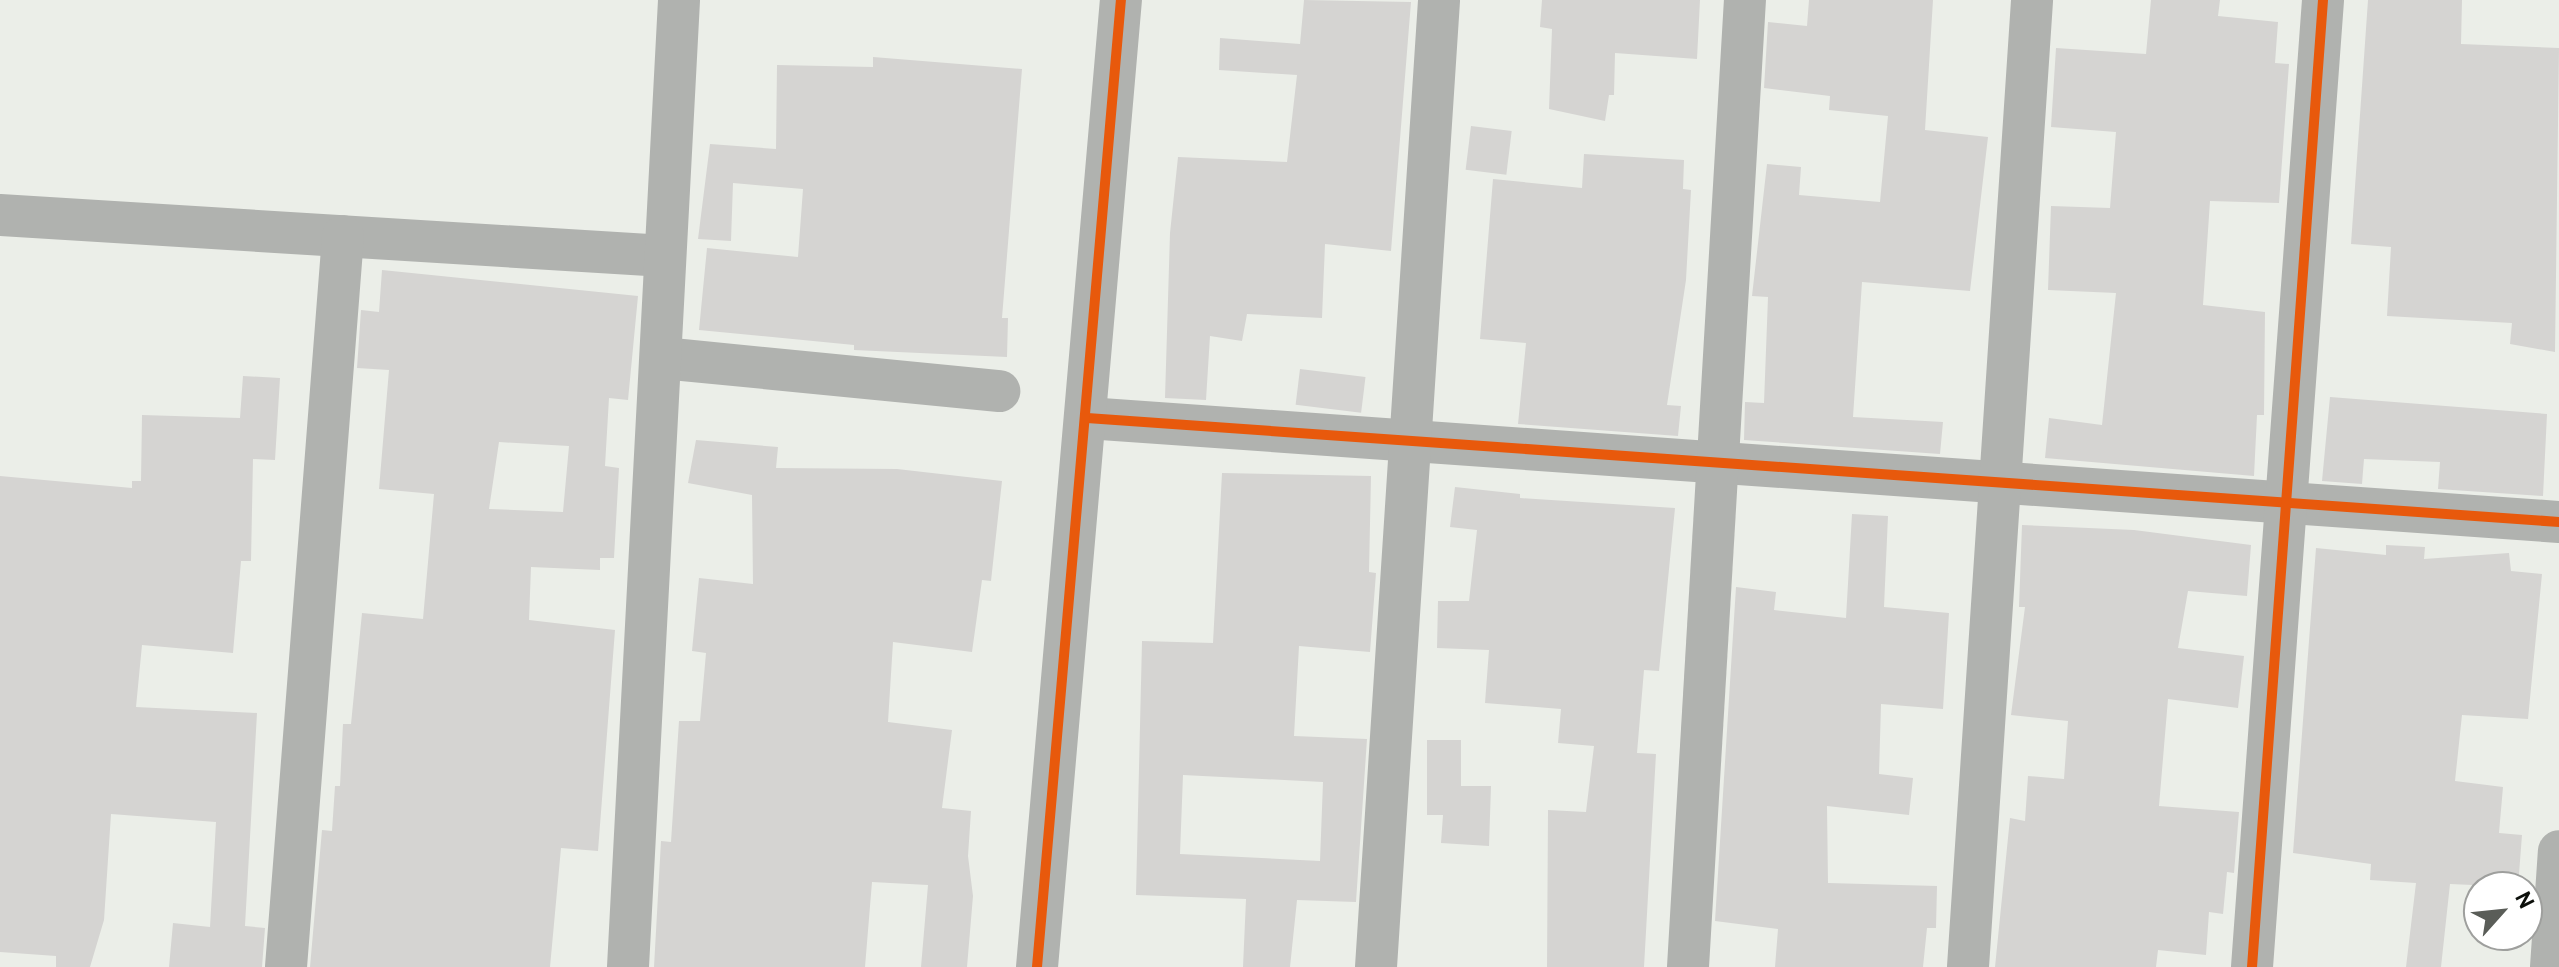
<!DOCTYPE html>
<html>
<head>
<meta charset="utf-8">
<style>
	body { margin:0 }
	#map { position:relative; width:2559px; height:967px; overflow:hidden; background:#ebeee8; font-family:Overpass,sans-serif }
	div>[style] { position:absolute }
	.building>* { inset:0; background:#d5d4d2; transform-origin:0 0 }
	.street>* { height:42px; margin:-21px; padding:0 21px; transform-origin:21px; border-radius:21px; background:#b0b2af }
	.cycleway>* { height:10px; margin:-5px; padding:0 5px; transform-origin:5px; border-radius:5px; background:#e8590c }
	span { translate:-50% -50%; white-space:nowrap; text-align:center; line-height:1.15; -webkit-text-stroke:8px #fff; paint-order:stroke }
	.north { position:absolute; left:2463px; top:871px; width:80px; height:80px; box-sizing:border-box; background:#fff; border:2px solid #9e9f9d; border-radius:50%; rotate:63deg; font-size:22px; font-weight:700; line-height:32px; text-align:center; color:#0c0f0a }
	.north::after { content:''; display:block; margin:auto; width:28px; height:36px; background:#5a5d58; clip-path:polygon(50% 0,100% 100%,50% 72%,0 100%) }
</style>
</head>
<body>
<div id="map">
	<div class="building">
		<div style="clip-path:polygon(1304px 0,1411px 2px,1391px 251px,1325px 244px,1322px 318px,1247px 314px,1242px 341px,1210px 336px,1206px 400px,1165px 398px,1170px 233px,1178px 157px,1287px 162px,1297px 75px,1219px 70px,1220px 38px,1300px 44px)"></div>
		<div style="clip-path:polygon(1542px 0,1700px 0,1697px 59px,1615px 53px,1614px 95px,1609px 95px,1605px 121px,1549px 109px,1552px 29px,1540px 27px)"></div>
		<div style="clip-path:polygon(1809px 0,1933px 0,1925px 130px,1988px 137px,1970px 291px,1862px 282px,1853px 417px,1943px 422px,1940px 454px,1744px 440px,1745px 402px,1764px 403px,1768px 297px,1752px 296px,1767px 164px,1801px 167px,1799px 195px,1880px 202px,1888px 116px,1829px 110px,1830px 96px,1764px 88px,1768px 22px,1807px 26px)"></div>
		<div style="clip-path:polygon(2151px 0,2220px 0,2218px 16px,2278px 22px,2275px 63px,2289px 64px,2279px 203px,2210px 201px,2203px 305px,2265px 312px,2264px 415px,2257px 415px,2254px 476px,2045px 458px,2049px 418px,2102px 425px,2116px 293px,2048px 290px,2051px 206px,2110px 208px,2116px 132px,2051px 127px,2056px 48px,2146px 54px)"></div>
		<div style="clip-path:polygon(2368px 0,2462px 0,2461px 44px,2559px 48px,2555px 352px,2510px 344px,2512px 323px,2387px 316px,2391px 247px,2351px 244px)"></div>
		<div style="clip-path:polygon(873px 57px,1022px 69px,1002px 318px,1008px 318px,1007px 357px,854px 350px,854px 345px,699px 330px,707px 248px,798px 257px,803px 189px,733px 183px,731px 241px,698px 239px,710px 144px,776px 149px,777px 65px,873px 67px)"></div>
		<div style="left:1471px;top:126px;width:41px;height:44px;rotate:7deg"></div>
		<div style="clip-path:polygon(1584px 154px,1684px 160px,1683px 189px,1691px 190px,1686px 280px,1667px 405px,1681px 406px,1678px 436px,1518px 424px,1526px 343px,1480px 339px,1493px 179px,1582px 188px)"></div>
		<div style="clip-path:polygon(evenodd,382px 270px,638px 296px,628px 400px,609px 398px,605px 466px,619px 468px,614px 558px,600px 558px,600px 570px,531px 567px,529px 620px,615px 630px,598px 851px,561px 848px,550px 967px,310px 967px,322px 830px,332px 831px,335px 786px,340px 786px,343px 724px,351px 724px,362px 613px,423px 619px,434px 494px,379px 489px,389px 370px,357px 368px,361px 310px,379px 312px,382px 270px,499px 442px,569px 446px,563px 512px,489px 509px,499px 442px)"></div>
		<div style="left:1300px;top:369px;width:66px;height:36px;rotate:7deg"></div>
		<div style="clip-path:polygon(243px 376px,280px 378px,275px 460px,253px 459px,251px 561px,241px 561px,233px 653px,142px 645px,136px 707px,257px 713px,245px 926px,265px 928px,262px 967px,169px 967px,173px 923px,210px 927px,216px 822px,111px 814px,104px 920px,90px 967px,56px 967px,56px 956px,0 952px,0 476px,132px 488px,132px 481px,141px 481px,142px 415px,240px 418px)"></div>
		<div style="clip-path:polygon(2330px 397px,2547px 414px,2543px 496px,2438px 489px,2440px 462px,2364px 459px,2362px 484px,2322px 481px)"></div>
		<div style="clip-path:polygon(696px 440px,778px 447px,776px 468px,897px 469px,1002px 481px,991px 581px,982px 580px,972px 652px,893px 642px,888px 722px,952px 730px,942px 808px,971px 811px,968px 856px,973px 896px,967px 967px,921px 967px,928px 885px,872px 882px,865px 967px,654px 967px,661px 841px,671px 842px,679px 721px,700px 721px,706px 653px,692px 651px,699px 578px,753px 584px,752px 495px,688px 483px)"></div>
		<div style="clip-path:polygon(evenodd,1222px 473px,1371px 476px,1369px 572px,1376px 573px,1370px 652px,1299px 646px,1294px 736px,1367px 739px,1356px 902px,1297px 900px,1290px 967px,1243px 967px,1246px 899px,1136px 895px,1142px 641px,1213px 643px,1222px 473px,1183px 775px,1323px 782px,1320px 861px,1180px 854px,1183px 775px)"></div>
		<div style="clip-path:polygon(1455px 487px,1520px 494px,1520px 498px,1675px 508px,1659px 671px,1644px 670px,1637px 753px,1656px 754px,1644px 967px,1547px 967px,1548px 810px,1586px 812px,1594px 746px,1558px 743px,1561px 709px,1485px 703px,1489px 650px,1437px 648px,1438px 601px,1469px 601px,1477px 530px,1450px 527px)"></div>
		<div style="clip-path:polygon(1852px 514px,1888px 516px,1884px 607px,1949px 613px,1943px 709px,1881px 704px,1879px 774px,1913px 778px,1909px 815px,1827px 806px,1828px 883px,1937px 886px,1936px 928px,1927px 928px,1923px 967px,1775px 967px,1778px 929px,1715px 921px,1736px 587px,1776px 592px,1774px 610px,1846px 618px)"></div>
		<div style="clip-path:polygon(2022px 525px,2134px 530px,2251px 545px,2247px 596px,2188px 591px,2178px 648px,2244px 656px,2238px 708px,2168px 699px,2159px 806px,2239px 812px,2234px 873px,2227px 872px,2223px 914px,2209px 912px,2206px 955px,2158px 950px,2156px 967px,1995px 967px,2010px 818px,2025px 821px,2028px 776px,2064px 779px,2068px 721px,2011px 715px,2025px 607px,2019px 607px)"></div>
		<div style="clip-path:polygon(2386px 545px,2425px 547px,2424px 559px,2509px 553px,2511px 571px,2542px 574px,2528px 719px,2462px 715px,2455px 781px,2503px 787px,2499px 833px,2522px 835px,2518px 887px,2450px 884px,2441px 967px,2406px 967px,2416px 883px,2370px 880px,2371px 864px,2293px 853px,2316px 548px,2386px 555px)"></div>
		<div style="clip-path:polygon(1427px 740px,1461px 740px,1461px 786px,1491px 786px,1489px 846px,1441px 843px,1443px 815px,1427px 815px)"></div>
	</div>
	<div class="street">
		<div style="left:0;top:215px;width:666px;rotate:3.53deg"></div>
		<div style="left:662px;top:358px;width:339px;rotate:5.6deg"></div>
		<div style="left:1087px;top:418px;width:1476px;rotate:4.04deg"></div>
		<div style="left:286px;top:967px;width:733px;rotate:-85.54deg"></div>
		<div style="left:628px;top:967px;width:968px;rotate:-86.98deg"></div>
		<div style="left:1037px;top:967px;width:971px;rotate:-85.04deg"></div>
		<div style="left:1376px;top:967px;width:969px;rotate:-86.27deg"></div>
		<div style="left:1688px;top:967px;width:969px;rotate:-86.63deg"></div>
		<div style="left:1968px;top:967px;width:969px;rotate:-86.21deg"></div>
		<div style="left:2252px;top:967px;width:970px;rotate:-85.8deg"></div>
		<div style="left:2551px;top:967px;width:116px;rotate:-86.1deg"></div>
	</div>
	<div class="cycleway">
		<div style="left:1087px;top:418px;width:1476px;rotate:4.04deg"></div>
		<div style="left:1037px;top:967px;width:971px;rotate:-85.04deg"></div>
		<div style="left:2252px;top:967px;width:970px;rotate:-85.8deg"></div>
	</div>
	<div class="north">N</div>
</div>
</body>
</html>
